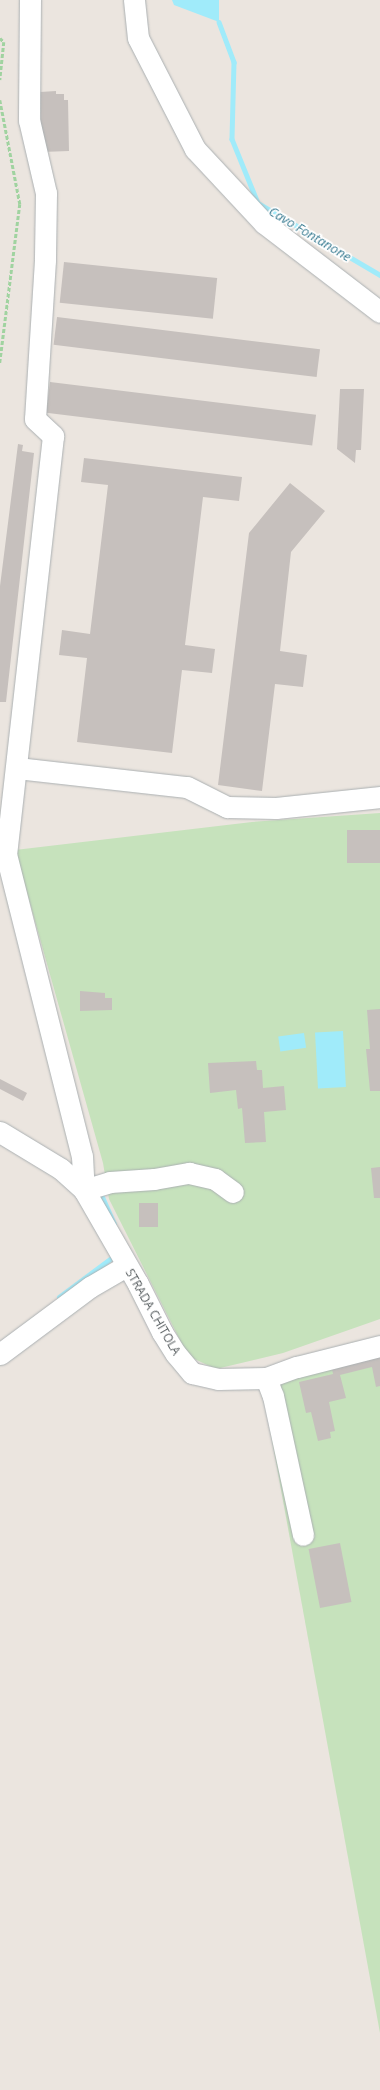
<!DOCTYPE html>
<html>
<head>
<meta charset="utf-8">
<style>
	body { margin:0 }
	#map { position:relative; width:380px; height:2090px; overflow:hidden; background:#ebe5df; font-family:"Open Sans",sans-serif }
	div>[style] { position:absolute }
	.green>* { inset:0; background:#c6e2bc }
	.water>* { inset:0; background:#a0ebfa; transform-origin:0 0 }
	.stream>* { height:4.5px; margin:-2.25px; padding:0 2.25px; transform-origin:2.25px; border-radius:2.25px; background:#a0ebfa }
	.building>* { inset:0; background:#c6c0bd; transform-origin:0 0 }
	.path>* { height:2.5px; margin-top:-1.25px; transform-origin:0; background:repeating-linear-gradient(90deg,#a0d3a0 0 4px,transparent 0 6px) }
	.roads { filter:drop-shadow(0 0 1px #abb0b2) drop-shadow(0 0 1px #abb0b2) }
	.minor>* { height:21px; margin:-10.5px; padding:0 10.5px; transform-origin:10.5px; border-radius:10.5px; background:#fff }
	span { translate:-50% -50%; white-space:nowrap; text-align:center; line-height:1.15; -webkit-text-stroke:3.5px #fff; paint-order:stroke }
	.street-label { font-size:12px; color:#585e60 }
	.water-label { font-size:13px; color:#387b91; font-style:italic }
</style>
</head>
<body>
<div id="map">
	<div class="green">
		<div style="clip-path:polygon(380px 813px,380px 1319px,283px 1353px,216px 1369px,188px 1356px,109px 1199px,103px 1163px,15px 850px,252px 822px)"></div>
		<div style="clip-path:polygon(380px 1350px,380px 2033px,263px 1391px,327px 1364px)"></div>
	</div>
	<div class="water">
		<div style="clip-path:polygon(172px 0,219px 0,219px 22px,174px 5px)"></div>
		<div style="left:343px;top:1031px;width:56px;height:28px;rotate:87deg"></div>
		<div style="left:304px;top:1033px;width:15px;height:26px;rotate:82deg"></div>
	</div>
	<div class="stream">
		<div style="left:219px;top:22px;width:43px;rotate:69.4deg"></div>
		<div style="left:234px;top:62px;width:77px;rotate:91.5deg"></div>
		<div style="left:232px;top:139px;width:69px;rotate:67.9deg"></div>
		<div style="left:258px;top:203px;width:142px;rotate:30.5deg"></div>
		<div style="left:102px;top:1196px;width:30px;rotate:66deg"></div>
		<div style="left:59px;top:1297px;width:69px;rotate:-36.7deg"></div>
	</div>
	<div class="building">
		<div style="clip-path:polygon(56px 91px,56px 94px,64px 94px,64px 100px,68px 100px,69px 151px,42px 152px,40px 92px)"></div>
		<div style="left:64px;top:262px;width:154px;height:41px;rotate:6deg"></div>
		<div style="left:57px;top:317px;width:265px;height:28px;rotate:7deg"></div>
		<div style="left:50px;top:382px;width:268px;height:31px;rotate:7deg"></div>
		<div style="clip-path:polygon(340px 389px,364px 389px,361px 450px,356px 450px,355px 463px,337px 449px)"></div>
		<div style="clip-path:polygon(18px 444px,23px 445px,22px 451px,34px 453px,6px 702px,0 702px,0 586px)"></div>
		<div style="clip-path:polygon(84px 458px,242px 477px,239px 501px,203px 497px,185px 645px,215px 649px,212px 673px,182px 670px,172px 753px,77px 742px,87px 658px,59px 655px,62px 630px,90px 634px,108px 485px,81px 482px)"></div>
		<div style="clip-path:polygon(290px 483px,325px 511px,291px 552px,280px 651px,307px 655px,303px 687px,275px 684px,262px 791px,218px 785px,249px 533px)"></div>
		<div style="left:380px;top:830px;width:33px;height:33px;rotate:90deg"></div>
		<div style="clip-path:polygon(80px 991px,105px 993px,105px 998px,112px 998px,112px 1010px,80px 1011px)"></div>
		<div style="clip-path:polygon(380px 1009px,380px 1091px,370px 1091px,366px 1049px,370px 1049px,367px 1010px)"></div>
		<div style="clip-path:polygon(256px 1061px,257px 1070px,262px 1070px,263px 1088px,284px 1086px,286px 1110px,264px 1112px,266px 1142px,245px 1143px,242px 1108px,238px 1109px,236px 1090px,210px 1093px,208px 1063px)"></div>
		<div style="clip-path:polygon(0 1079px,27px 1093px,23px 1101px,0 1089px)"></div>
		<div style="clip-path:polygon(380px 1167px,380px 1198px,374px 1198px,371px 1168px)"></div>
		<div style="left:158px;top:1203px;width:24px;height:19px;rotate:90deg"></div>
		<div style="clip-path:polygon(380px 1353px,380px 1386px,376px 1387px,372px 1367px,340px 1375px,346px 1398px,329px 1402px,335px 1431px,330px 1432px,331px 1438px,318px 1441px,311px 1412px,306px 1413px,299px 1382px,333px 1374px,331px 1364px)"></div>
		<div style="left:340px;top:1543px;width:60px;height:32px;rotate:79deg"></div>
	</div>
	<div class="path">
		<div style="left:0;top:38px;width:6px;rotate:45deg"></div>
		<div style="left:4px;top:42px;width:38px;rotate:96deg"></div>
		<div style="left:0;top:100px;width:106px;rotate:79.1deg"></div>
		<div style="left:20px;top:204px;width:160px;rotate:97.2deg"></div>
	</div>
	<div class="roads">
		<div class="minor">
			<div style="left:30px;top:0;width:120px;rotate:90.5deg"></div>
			<div style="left:29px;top:120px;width:75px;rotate:76.9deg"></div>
			<div style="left:46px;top:193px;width:67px;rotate:90.9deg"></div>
			<div style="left:45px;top:260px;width:159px;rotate:93.6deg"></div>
			<div style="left:35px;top:419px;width:25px;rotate:43deg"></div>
			<div style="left:53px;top:436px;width:421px;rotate:96.4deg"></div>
			<div style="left:6px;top:854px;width:311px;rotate:75.9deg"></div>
			<div style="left:82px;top:1156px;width:34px;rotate:87deg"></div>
			<div style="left:134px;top:0;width:38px;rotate:84deg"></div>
			<div style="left:138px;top:38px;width:125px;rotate:62.8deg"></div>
			<div style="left:195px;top:149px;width:101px;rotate:47deg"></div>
			<div style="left:264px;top:223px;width:146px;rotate:37.5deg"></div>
			<div style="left:17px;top:768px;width:171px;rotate:6.4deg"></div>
			<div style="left:187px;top:787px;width:45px;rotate:26.6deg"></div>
			<div style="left:227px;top:807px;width:49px;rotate:1.2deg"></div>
			<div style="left:276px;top:808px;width:105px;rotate:-6deg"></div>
			<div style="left:0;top:1132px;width:71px;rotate:31.2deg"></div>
			<div style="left:61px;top:1169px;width:31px;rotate:42deg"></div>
			<div style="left:84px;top:1190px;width:108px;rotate:60.1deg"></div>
			<div style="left:138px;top:1284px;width:54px;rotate:63.4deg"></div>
			<div style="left:162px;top:1332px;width:26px;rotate:58deg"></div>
			<div style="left:176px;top:1354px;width:25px;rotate:50deg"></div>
			<div style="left:192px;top:1373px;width:27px;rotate:13deg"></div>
			<div style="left:218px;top:1379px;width:48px;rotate:-1.2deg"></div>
			<div style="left:266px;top:1378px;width:33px;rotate:-20deg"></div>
			<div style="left:297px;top:1367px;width:86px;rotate:-14.2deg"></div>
			<div style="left:84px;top:1190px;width:27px;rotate:-17deg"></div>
			<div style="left:110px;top:1182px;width:44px;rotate:-3.9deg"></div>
			<div style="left:154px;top:1179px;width:36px;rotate:-10deg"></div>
			<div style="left:189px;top:1173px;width:27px;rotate:13deg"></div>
			<div style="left:215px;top:1179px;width:22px;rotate:36deg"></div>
			<div style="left:0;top:1354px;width:112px;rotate:-36.7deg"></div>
			<div style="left:90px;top:1287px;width:42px;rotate:-30.3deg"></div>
			<div style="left:266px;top:1378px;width:19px;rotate:69deg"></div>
			<div style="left:273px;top:1396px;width:142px;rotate:77.8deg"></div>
		</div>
	</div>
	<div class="street-label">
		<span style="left:153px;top:1312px;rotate:60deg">STRADA CHITOLA</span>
	</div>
	<div class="water-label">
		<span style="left:310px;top:234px;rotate:31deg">Cavo Fontanone</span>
	</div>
</div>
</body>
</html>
